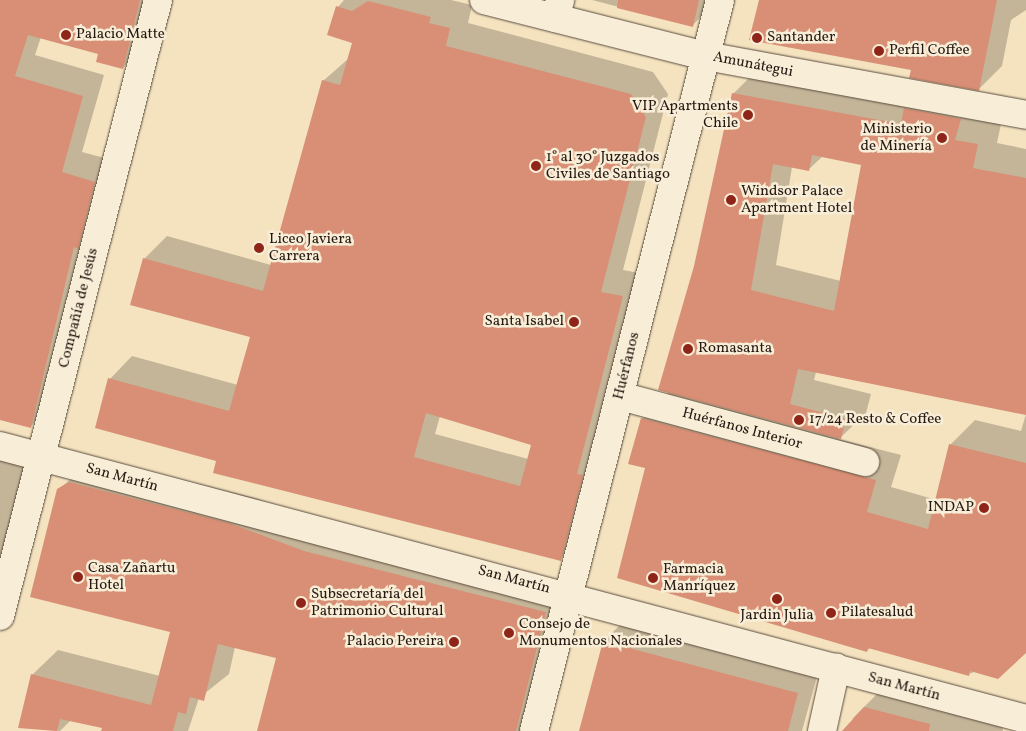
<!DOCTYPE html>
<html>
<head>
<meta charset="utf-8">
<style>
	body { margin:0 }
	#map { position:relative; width:1026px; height:731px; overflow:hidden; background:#f5e3c0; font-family:Vollkorn,serif }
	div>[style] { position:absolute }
	.shadow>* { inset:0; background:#0003 }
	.building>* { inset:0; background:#d88f75 }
	.roads { filter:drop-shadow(0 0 1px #5a4c3e) drop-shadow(0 0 1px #5a4c3e) }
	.street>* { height:28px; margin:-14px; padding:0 14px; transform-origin:14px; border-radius:14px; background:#f8edd6 }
	.secondary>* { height:28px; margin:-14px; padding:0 14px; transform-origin:14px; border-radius:14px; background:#f8edd6 }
	.dots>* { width:14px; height:14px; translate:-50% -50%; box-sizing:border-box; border:2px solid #f8edd6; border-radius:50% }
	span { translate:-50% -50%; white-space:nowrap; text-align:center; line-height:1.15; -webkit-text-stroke:5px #f8edd6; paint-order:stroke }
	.poi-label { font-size:15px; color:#261913 }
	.left { translate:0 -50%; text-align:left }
	.right { translate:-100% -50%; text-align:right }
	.street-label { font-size:15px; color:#261913 }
</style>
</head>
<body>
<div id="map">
	<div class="shadow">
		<div style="clip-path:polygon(2px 0,155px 0,144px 47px,123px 68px,100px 53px,41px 37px,35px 55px,104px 75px,82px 152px,116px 161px,51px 406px,30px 427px,0 418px)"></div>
		<div style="clip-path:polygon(evenodd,344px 0,451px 0,472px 5px,468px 23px,653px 72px,668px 94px,623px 270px,645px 274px,583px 537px,560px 559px,218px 460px,110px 379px,132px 356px,238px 385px,251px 337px,144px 259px,167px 236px,271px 265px,323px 81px,348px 59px,353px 42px,338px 7px,344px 0,440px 416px,532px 444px,528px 459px,435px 434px,440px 416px)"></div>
		<div style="clip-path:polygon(592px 0,717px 0,692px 26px)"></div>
		<div style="clip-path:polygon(761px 0,1026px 0,1026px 10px,1011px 20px,1002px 66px,979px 89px,912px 69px)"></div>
		<div style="clip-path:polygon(evenodd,758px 69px,1002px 119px,997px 143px,1026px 149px,1026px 652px,969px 674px,871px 647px,867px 651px,647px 468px,642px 419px,669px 392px,733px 94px,758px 69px,823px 156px,862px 164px,841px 281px,776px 265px,792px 167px,808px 170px,823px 156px,758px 69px,816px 372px,1026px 414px,1021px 431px,975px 420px,950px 445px,937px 500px,891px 487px,901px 455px,839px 439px,866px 413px,871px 394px,814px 380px,816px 372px)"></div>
		<div style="clip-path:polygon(0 451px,29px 458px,0 597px)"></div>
		<div style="clip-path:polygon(95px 458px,255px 498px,330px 526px,570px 587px,534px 731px,259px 731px,278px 657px,235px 647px,229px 674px,199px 698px,188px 731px,103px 731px,104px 727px,71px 720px,60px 731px,20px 727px,32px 675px,58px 650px,160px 676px,171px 631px,58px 490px)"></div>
		<div style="clip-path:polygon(624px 621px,818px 673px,802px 731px,581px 731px,604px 641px)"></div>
		<div style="clip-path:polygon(884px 687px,1000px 718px,1003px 731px,850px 731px,853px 718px)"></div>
	</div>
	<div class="building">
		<div style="clip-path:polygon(0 0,140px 0,123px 69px,96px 62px,98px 54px,28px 35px,15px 76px,83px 96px,62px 172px,95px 182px,78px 249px,74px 247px,31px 428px,0 420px)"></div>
		<div style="clip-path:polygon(618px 0,699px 0,693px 27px,617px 8px)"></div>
		<div style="clip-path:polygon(759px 0,997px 0,979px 91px,909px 78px,911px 70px,749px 40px)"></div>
		<div style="clip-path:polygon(evenodd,368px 1px,431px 17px,429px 23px,450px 28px,446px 46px,631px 94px,646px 117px,601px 292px,623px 296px,577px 474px,583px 475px,561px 561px,213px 473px,216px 461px,95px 428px,108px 378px,229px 411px,250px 337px,130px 305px,143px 258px,263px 291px,322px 80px,340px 85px,352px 43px,327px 35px,336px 6px,352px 11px,368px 1px,426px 413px,531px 445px,520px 486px,414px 457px,426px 413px)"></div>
		<div style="clip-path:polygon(evenodd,732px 93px,901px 124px,904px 108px,961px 119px,955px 140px,978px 144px,973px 168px,1026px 178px,1026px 415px,798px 369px,790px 404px,846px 419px,841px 439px,658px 390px,694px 266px,732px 93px,812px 155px,861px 165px,834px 311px,751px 290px,773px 164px,809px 171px,812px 155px)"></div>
		<div style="clip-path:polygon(641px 418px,876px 480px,867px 512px,928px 529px,949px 444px,1026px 463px,1026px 653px,998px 679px,970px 671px,969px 676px,868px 648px,867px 652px,617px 578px,645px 468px,628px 464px)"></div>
		<div style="clip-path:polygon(69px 482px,229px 523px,304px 551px,546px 612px,516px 731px,257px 731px,276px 658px,218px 644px,204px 701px,190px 697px,186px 714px,178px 712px,173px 731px,101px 731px,102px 728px,60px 719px,57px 731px,18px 728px,31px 674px,151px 705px,170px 632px,30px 597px,57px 489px)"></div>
		<div style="clip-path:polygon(603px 641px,798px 693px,788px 731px,579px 731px)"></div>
		<div style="clip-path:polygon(864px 707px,930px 724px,929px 731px,842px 731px)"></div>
	</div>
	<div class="roads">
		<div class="street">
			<div style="left:555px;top:18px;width:19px;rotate:-74deg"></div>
			<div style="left:620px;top:396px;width:254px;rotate:15.1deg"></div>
			<div style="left:0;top:616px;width:636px;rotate:-75.61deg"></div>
			<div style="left:534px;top:731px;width:754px;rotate:-75.72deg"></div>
			<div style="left:822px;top:731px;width:65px;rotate:-77.5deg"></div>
		</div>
		<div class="secondary">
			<div style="left:484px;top:0;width:229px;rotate:14.2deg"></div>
			<div style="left:706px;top:56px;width:325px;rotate:10.4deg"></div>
			<div style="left:0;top:446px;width:1062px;rotate:14.9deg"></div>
		</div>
	</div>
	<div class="dots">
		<div style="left:66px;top:35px;background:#8f2418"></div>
		<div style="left:757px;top:38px;background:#8f2418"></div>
		<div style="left:879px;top:51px;background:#8f2418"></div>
		<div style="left:748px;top:115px;background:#8f2418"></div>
		<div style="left:942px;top:138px;background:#8f2418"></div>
		<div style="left:536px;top:166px;background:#8f2418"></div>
		<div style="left:731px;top:200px;background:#8f2418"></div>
		<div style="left:259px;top:248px;background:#8f2418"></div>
		<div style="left:574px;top:322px;background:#8f2418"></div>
		<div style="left:688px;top:349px;background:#8f2418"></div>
		<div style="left:799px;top:420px;background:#8f2418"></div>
		<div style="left:984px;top:508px;background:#8f2418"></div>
		<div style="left:78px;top:577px;background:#8f2418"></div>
		<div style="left:653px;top:578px;background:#8f2418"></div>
		<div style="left:777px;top:599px;background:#8f2418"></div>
		<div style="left:301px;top:603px;background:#8f2418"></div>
		<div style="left:831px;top:613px;background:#8f2418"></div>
		<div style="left:509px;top:633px;background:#8f2418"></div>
		<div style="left:454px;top:642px;background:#8f2418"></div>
	</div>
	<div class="poi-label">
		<span class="left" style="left:76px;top:35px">Palacio Matte</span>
		<span class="left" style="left:767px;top:38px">Santander</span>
		<span class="left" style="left:889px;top:51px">Perfil Coffee</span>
		<span class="right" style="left:738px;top:115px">VIP Apartments<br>Chile</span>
		<span class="right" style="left:932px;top:138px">Ministerio<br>de Minería</span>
		<span class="left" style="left:546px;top:166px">1° al 30° Juzgados<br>Civiles de Santiago</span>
		<span class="left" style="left:741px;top:200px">Windsor Palace<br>Apartment Hotel</span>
		<span class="left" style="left:269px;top:248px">Liceo Javiera<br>Carrera</span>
		<span class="right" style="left:564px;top:322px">Santa Isabel</span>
		<span class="left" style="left:698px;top:349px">Romasanta</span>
		<span class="left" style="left:809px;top:420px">17/24 Resto &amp; Coffee</span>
		<span class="right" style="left:974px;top:508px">INDAP</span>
		<span class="left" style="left:88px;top:577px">Casa Zañartu<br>Hotel</span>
		<span class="left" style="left:663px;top:578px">Farmacia<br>Manríquez</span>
		<span class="left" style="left:311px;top:603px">Subsecretaría del<br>Patrimonio Cultural</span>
		<span class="left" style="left:841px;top:613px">Pilatesalud</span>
		<span style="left:777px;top:616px">Jardin Julia</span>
		<span class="left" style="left:519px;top:633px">Consejo de<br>Monumentos Nacionales</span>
		<span class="right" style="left:444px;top:642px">Palacio Pereira</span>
	</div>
	<div class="street-label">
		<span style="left:753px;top:65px;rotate:11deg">Amunátegui</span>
		<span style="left:79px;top:308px;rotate:-76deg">Compañía de Jesús</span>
		<span style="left:627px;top:366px;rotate:-76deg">Huérfanos</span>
		<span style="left:742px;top:429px;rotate:15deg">Huérfanos Interior</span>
		<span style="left:122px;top:478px;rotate:15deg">San Martín</span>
		<span style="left:514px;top:580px;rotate:15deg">San Martín</span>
		<span style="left:904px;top:687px;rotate:15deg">San Martín</span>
	</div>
</div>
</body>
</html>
